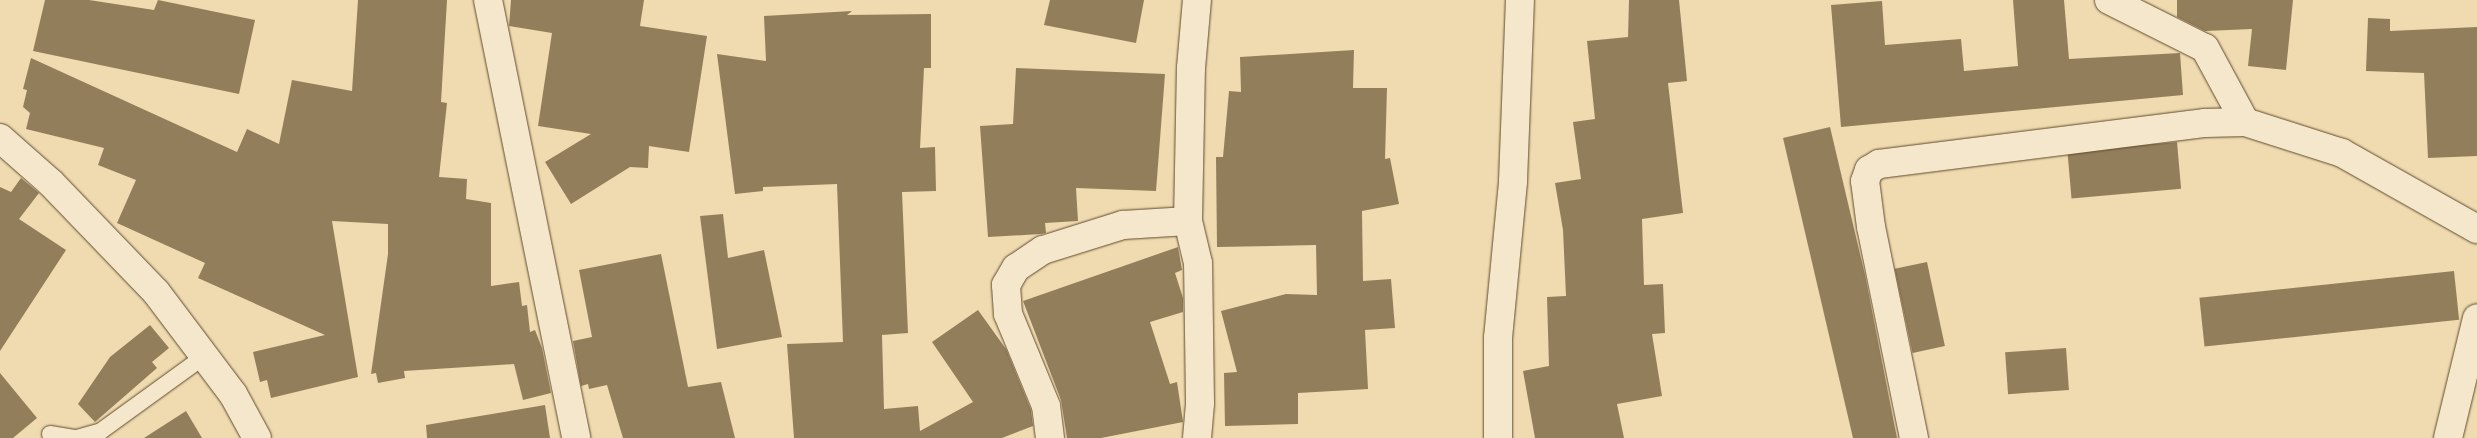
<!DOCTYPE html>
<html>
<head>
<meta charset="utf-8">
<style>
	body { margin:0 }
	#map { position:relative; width:2477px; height:438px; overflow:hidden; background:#f0daaf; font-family:"Old Standard TT",serif }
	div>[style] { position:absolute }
	.building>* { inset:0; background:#937e5c; transform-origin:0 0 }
	.roads { filter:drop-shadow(0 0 1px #5e4b2e) drop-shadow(0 0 1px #5e4b2e) }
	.service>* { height:16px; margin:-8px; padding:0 8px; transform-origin:8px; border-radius:8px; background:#f5e7cb }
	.minor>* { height:28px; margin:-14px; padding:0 14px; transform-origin:14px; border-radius:14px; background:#f5e7cb }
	span { translate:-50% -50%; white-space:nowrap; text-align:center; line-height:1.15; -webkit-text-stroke:4px #f5e7cb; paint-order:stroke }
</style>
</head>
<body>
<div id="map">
	<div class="building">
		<div style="clip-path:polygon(45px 0,89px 0,154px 10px,158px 0,255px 20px,239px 94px,33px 51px)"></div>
		<div style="clip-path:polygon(358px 0,447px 0,441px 102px,447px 103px,439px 177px,467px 179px,466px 199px,491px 203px,491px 286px,519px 282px,522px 306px,527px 305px,530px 332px,535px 330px,542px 348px,551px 393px,523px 400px,514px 364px,404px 371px,405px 378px,378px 383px,376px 373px,371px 374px,388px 254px,388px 224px,332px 221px,358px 377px,271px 398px,267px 380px,260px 382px,253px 352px,325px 335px,198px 278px,205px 263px,117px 223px,136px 180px,98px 165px,104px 148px,26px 129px,30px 113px,23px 107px,27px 90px,23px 89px,31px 58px,237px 152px,247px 129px,279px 144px,292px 80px,352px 91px)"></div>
		<div style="clip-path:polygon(511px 0,644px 0,640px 26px,707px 36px,689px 152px,649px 146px,648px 168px,630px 167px,571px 204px,545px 162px,591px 134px,538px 126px,552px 33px,509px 26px)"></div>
		<div style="clip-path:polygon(1050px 0,1144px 0,1136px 43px,1044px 25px)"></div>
		<div style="clip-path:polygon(1629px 0,1679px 0,1687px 81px,1668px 83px,1683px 213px,1642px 219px,1644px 285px,1663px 284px,1665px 333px,1652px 334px,1662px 396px,1617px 404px,1624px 438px,1535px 438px,1523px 371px,1549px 366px,1547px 297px,1566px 296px,1563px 230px,1555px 183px,1581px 179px,1573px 122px,1595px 119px,1587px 41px,1628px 37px)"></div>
		<div style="clip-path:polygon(2013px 0,2064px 0,2069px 59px,2180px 53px,2183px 95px,1841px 127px,1831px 5px,1882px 1px,1885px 45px,1961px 39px,1964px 71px,2018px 66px)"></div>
		<div style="clip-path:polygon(2177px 0,2293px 0,2286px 70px,2248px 66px,2252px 29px,2205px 31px,2177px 17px)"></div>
		<div style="clip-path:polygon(852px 11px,847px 15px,931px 14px,931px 68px,924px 68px,920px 148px,935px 147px,936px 191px,902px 192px,908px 333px,882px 335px,884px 409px,918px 406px,920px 431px,973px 402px,932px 342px,978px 310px,1006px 349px,1031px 410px,1033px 426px,1002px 438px,794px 438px,787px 344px,843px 342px,837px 184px,763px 187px,763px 191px,735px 194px,717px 54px,766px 61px,764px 16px)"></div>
		<div style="clip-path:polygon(2368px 18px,2390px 19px,2390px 31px,2477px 27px,2477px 156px,2428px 158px,2424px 73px,2366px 71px)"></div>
		<div style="clip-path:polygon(1354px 50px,1353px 88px,1387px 88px,1385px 159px,1390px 158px,1399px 204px,1362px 211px,1363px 281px,1391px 279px,1395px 328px,1365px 330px,1368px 389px,1298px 393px,1298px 424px,1225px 426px,1224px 373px,1237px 372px,1221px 311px,1286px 294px,1317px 295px,1316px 245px,1217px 247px,1216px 157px,1223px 157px,1229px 91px,1241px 92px,1240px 57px)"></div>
		<div style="clip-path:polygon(1016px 68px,1165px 74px,1156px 191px,1076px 188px,1078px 221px,1045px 223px,1046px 233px,1041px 234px,988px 237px,980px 126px,1013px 124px)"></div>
		<div style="clip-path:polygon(1830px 127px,1865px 275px,1897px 438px,1853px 438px,1783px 138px)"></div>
		<div style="left:2177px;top:142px;width:47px;height:110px;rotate:85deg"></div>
		<div style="clip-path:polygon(21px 178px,39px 193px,19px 219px,66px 250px,0 351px,0 187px,11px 192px)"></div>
		<div style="clip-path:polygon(723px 214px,728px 258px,764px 250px,782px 337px,717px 349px,700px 216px)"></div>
		<div style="clip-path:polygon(1178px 247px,1182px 270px,1175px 273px,1183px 298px,1183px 312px,1150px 322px,1170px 384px,1177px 382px,1183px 422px,1101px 438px,1067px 438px,1061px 400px,1023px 301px)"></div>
		<div style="clip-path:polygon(661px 254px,688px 387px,721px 382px,735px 438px,623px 438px,607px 385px,589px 389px,588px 384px,581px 386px,573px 341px,592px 337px,579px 270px)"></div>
		<div style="left:1927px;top:262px;width:86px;height:33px;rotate:78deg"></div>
		<div style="left:2454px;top:271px;width:49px;height:256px;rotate:84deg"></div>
		<div style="clip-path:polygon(150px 325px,169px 348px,152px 362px,157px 368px,95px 422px,78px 404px,110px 357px)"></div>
		<div style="left:2066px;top:348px;width:42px;height:61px;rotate:86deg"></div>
		<div style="clip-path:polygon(0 373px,37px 418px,13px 438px,0 438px)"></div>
		<div style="clip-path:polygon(545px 405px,550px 438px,427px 438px,426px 425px)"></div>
		<div style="clip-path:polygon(186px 411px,202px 438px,144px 438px)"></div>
	</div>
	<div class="roads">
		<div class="service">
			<div style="left:50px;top:434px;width:26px;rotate:9deg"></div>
			<div style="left:77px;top:438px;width:25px;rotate:-16deg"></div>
			<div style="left:101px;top:431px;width:130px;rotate:-35.9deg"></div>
		</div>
		<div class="minor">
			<div style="left:488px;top:0;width:447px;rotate:78.6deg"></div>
			<div style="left:2109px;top:0;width:107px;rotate:26.6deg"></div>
			<div style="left:2205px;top:48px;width:84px;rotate:61.6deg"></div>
			<div style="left:0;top:138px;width:68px;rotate:41.4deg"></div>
			<div style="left:51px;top:183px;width:151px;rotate:46.1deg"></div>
			<div style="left:156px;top:292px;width:128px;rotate:53deg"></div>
			<div style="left:233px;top:394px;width:50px;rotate:61.4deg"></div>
			<div style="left:1050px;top:438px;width:32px;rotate:-97deg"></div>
			<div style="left:1046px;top:406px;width:100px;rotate:-112.4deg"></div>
			<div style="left:1008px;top:314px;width:29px;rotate:-94deg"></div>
			<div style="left:1006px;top:285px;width:20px;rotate:-60deg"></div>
			<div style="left:1016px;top:268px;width:32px;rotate:-34deg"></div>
			<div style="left:1043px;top:250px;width:84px;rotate:-17.4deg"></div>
			<div style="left:1123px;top:225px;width:65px;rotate:-3.5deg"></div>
			<div style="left:1197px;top:438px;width:35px;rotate:-85deg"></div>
			<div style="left:1200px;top:403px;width:140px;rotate:-90.8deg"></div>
			<div style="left:1198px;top:263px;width:43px;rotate:-103.4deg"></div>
			<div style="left:1188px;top:221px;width:153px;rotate:-88.9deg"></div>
			<div style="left:1191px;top:68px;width:68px;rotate:-85deg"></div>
			<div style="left:1498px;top:438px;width:100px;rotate:-90deg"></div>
			<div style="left:1498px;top:338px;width:158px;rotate:-84.5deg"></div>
			<div style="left:1513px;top:181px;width:181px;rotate:-87.8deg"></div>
			<div style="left:1914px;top:438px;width:215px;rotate:-101.5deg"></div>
			<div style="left:1871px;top:227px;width:46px;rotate:-97.4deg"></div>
			<div style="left:1865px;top:181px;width:12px;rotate:-70deg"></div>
			<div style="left:1869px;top:170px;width:12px;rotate:-31deg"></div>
			<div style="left:1879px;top:164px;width:329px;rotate:-7.2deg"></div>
			<div style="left:2205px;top:123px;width:40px;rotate:-1.4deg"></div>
			<div style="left:2245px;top:122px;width:102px;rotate:17.7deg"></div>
			<div style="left:2342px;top:153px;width:155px;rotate:29.4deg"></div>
			<div style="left:2448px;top:438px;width:123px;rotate:-76.4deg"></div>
		</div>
	</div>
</div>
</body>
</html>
